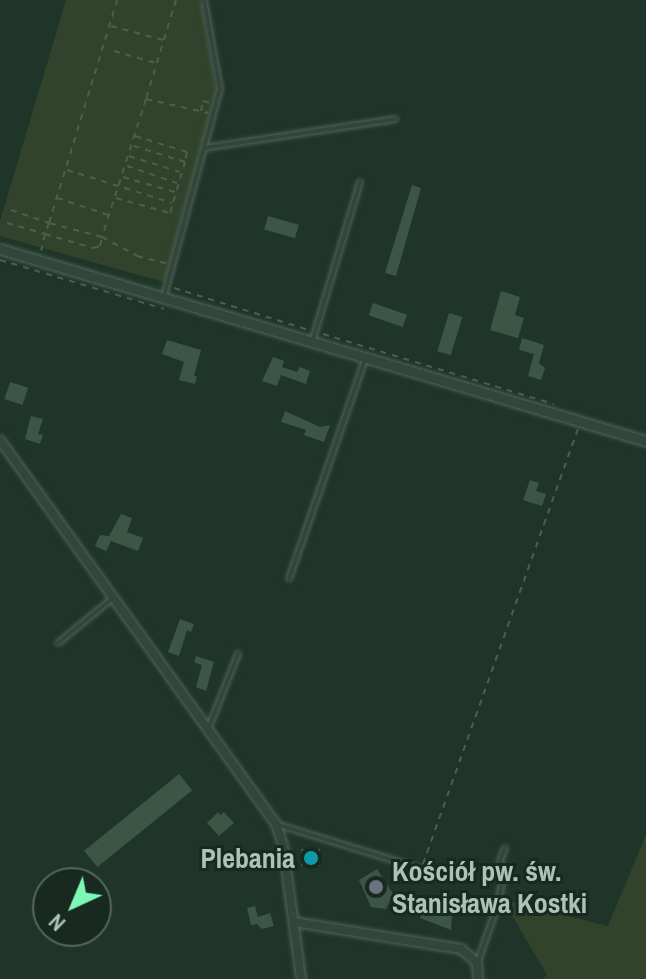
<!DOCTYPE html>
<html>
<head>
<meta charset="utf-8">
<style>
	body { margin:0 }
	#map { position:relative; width:646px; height:979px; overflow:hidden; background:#1f3529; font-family:"Archivo Narrow",sans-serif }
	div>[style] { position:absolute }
	.green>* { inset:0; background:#31442b }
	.building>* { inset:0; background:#3b5647; transform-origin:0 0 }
	.path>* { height:2px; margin-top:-1px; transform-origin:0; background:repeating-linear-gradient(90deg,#4b5f4c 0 6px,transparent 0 12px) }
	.roads { filter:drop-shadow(0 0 2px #506459) drop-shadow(0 0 2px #506459) }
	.service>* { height:4px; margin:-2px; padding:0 2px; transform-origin:2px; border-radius:2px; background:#33463b }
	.minor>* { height:8px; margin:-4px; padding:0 4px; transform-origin:4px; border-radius:4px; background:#33463b }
	.tertiary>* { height:9px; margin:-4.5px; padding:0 4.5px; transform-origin:4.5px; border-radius:4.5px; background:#33463b }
	.dots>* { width:22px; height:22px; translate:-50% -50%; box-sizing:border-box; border:4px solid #182a20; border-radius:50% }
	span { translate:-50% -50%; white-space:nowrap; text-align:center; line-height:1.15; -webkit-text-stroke:6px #182a20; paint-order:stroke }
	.poi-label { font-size:28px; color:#acc3b7; font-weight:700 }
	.right { translate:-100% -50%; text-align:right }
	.left { translate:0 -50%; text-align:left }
	.north { position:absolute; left:32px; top:867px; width:80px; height:80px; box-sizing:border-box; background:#182a20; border:2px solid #53675c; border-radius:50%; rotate:224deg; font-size:22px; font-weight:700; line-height:32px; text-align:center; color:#acc3b7 }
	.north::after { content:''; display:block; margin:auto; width:28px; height:36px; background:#7ef7b6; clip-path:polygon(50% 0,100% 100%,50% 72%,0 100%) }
</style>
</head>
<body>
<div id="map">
	<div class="green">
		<div style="clip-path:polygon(66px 0,200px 0,216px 90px,164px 282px,0 236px,0 221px)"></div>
		<div style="clip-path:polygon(646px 835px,646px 979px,543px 979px,547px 975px,503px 900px,608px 926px)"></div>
	</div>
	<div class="building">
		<div style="clip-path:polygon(412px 185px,421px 188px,396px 276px,385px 273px)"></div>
		<div style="left:268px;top:216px;width:32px;height:14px;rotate:16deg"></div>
		<div style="clip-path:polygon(501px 291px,520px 297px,515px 315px,524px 318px,518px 338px,490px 330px)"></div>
		<div style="left:373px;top:303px;width:36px;height:13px;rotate:19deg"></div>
		<div style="left:449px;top:313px;width:14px;height:40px;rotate:17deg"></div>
		<div style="clip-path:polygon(522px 338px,544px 345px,539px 363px,545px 368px,541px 380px,528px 376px,534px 354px,519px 350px)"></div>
		<div style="clip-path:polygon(167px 340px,201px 350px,194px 376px,197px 376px,195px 384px,179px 380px,184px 362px,162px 354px)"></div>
		<div style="clip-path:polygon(273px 357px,284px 361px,282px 367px,297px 372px,300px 367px,310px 371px,306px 384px,281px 375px,277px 386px,262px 381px)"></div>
		<div style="left:10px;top:382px;width:19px;height:18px;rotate:18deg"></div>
		<div style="clip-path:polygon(285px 411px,320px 427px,330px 425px,324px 442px,304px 435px,306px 430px,281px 422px)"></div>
		<div style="clip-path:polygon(31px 416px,43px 419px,38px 434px,43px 435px,40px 444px,25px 439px)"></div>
		<div style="clip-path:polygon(530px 480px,539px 483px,536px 491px,546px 494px,542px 506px,523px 500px)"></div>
		<div style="clip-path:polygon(121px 514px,132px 518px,127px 532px,143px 538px,138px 551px,111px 541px,106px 551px,95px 546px,100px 535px,109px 536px)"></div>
		<div style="clip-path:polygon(180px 619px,194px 624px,191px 632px,187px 630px,179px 656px,168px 652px)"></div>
		<div style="clip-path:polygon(196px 656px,214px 662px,206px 691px,196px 687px,202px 665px,194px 662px)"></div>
		<div style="left:179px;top:774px;width:21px;height:122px;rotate:51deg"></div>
		<div style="clip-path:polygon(218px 812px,220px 815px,224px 812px,234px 823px,219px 836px,207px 823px)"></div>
		<div style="left:301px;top:849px;width:19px;height:17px"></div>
		<div style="clip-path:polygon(377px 869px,393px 894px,386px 909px,371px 907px,359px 880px)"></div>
		<div style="clip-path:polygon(255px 906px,258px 917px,270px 913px,274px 926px,262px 929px,257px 924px,251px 925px,247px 908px)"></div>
		<div style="clip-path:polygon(423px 907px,452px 916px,451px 930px,420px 918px)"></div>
	</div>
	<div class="path">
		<div style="left:176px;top:0;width:103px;rotate:106.9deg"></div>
		<div style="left:146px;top:99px;width:64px;rotate:12.7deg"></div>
		<div style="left:111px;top:26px;width:54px;rotate:15.1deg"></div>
		<div style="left:114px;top:51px;width:44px;rotate:15.9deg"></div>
		<div style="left:146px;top:99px;width:145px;rotate:107.7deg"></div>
		<div style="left:102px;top:237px;width:40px;rotate:28deg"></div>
		<div style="left:137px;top:256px;width:30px;rotate:14deg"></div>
		<div style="left:201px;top:111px;width:10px;rotate:-79deg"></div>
		<div style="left:203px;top:101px;width:8px;rotate:14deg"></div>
		<div style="left:135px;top:136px;width:54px;rotate:17.1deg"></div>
		<div style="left:187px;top:152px;width:9px;rotate:103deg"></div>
		<div style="left:129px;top:156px;width:53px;rotate:17.4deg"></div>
		<div style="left:127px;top:166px;width:53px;rotate:18.8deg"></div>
		<div style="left:67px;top:170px;width:110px;rotate:17.4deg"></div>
		<div style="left:123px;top:177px;width:54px;rotate:16.1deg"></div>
		<div style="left:57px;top:198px;width:54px;rotate:18.4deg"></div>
		<div style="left:116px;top:198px;width:56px;rotate:15.5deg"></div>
		<div style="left:170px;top:213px;width:53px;rotate:-73.6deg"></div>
		<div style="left:185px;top:162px;width:57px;rotate:-162.5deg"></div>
		<div style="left:11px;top:210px;width:40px;rotate:18.9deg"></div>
		<div style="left:49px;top:223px;width:12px;rotate:110deg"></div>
		<div style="left:45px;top:234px;width:50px;rotate:16.3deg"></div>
		<div style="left:93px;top:248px;width:7px;rotate:-16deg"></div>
		<div style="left:100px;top:246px;width:9px;rotate:-77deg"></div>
		<div style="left:102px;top:237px;width:55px;rotate:-165.2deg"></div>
		<div style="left:49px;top:223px;width:233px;rotate:-73deg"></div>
		<div style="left:7px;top:223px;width:40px;rotate:16deg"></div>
		<div style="left:45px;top:234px;width:17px;rotate:103deg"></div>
		<div style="left:0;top:260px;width:171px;rotate:16.6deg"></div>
		<div style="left:174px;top:288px;width:141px;rotate:17.3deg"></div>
		<div style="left:323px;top:334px;width:241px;rotate:16.9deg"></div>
		<div style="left:423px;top:864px;width:462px;rotate:-70.4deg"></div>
	</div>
	<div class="roads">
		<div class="service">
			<div style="left:204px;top:148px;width:194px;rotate:-8.6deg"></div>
			<div style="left:164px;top:296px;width:214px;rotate:-74.9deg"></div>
			<div style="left:220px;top:89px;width:90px;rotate:-100.2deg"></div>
			<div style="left:313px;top:339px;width:164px;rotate:-73.3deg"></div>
			<div style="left:289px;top:579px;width:233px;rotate:-70.9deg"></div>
			<div style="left:58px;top:643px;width:71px;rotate:-39.3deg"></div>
			<div style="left:209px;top:727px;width:79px;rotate:-68.3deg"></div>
			<div style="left:279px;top:825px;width:177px;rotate:17.1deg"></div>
			<div style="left:478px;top:961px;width:57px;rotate:-70.6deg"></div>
			<div style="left:497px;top:907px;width:29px;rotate:-78deg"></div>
			<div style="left:503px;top:879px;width:18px;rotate:-99deg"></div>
			<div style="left:500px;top:861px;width:14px;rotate:-69deg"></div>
		</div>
		<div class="minor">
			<div style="left:0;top:440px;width:473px;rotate:54.3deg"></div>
			<div style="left:276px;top:824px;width:22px;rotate:72deg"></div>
			<div style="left:283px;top:845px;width:135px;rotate:82.3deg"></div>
			<div style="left:294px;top:922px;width:169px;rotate:9.2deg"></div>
			<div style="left:461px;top:949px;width:21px;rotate:41deg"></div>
			<div style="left:477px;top:963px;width:16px;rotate:86deg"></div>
		</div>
		<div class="tertiary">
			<div style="left:0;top:249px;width:674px;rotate:16.55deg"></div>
		</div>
	</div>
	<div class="dots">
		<div style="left:311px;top:858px;background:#0f9aa8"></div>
		<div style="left:376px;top:887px;background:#6b7280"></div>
	</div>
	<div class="poi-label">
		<span class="right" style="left:295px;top:858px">Plebania</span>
		<span class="left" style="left:392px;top:887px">Kościół pw. św.<br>Stanisława Kostki</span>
	</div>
	<div class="north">N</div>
</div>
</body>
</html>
